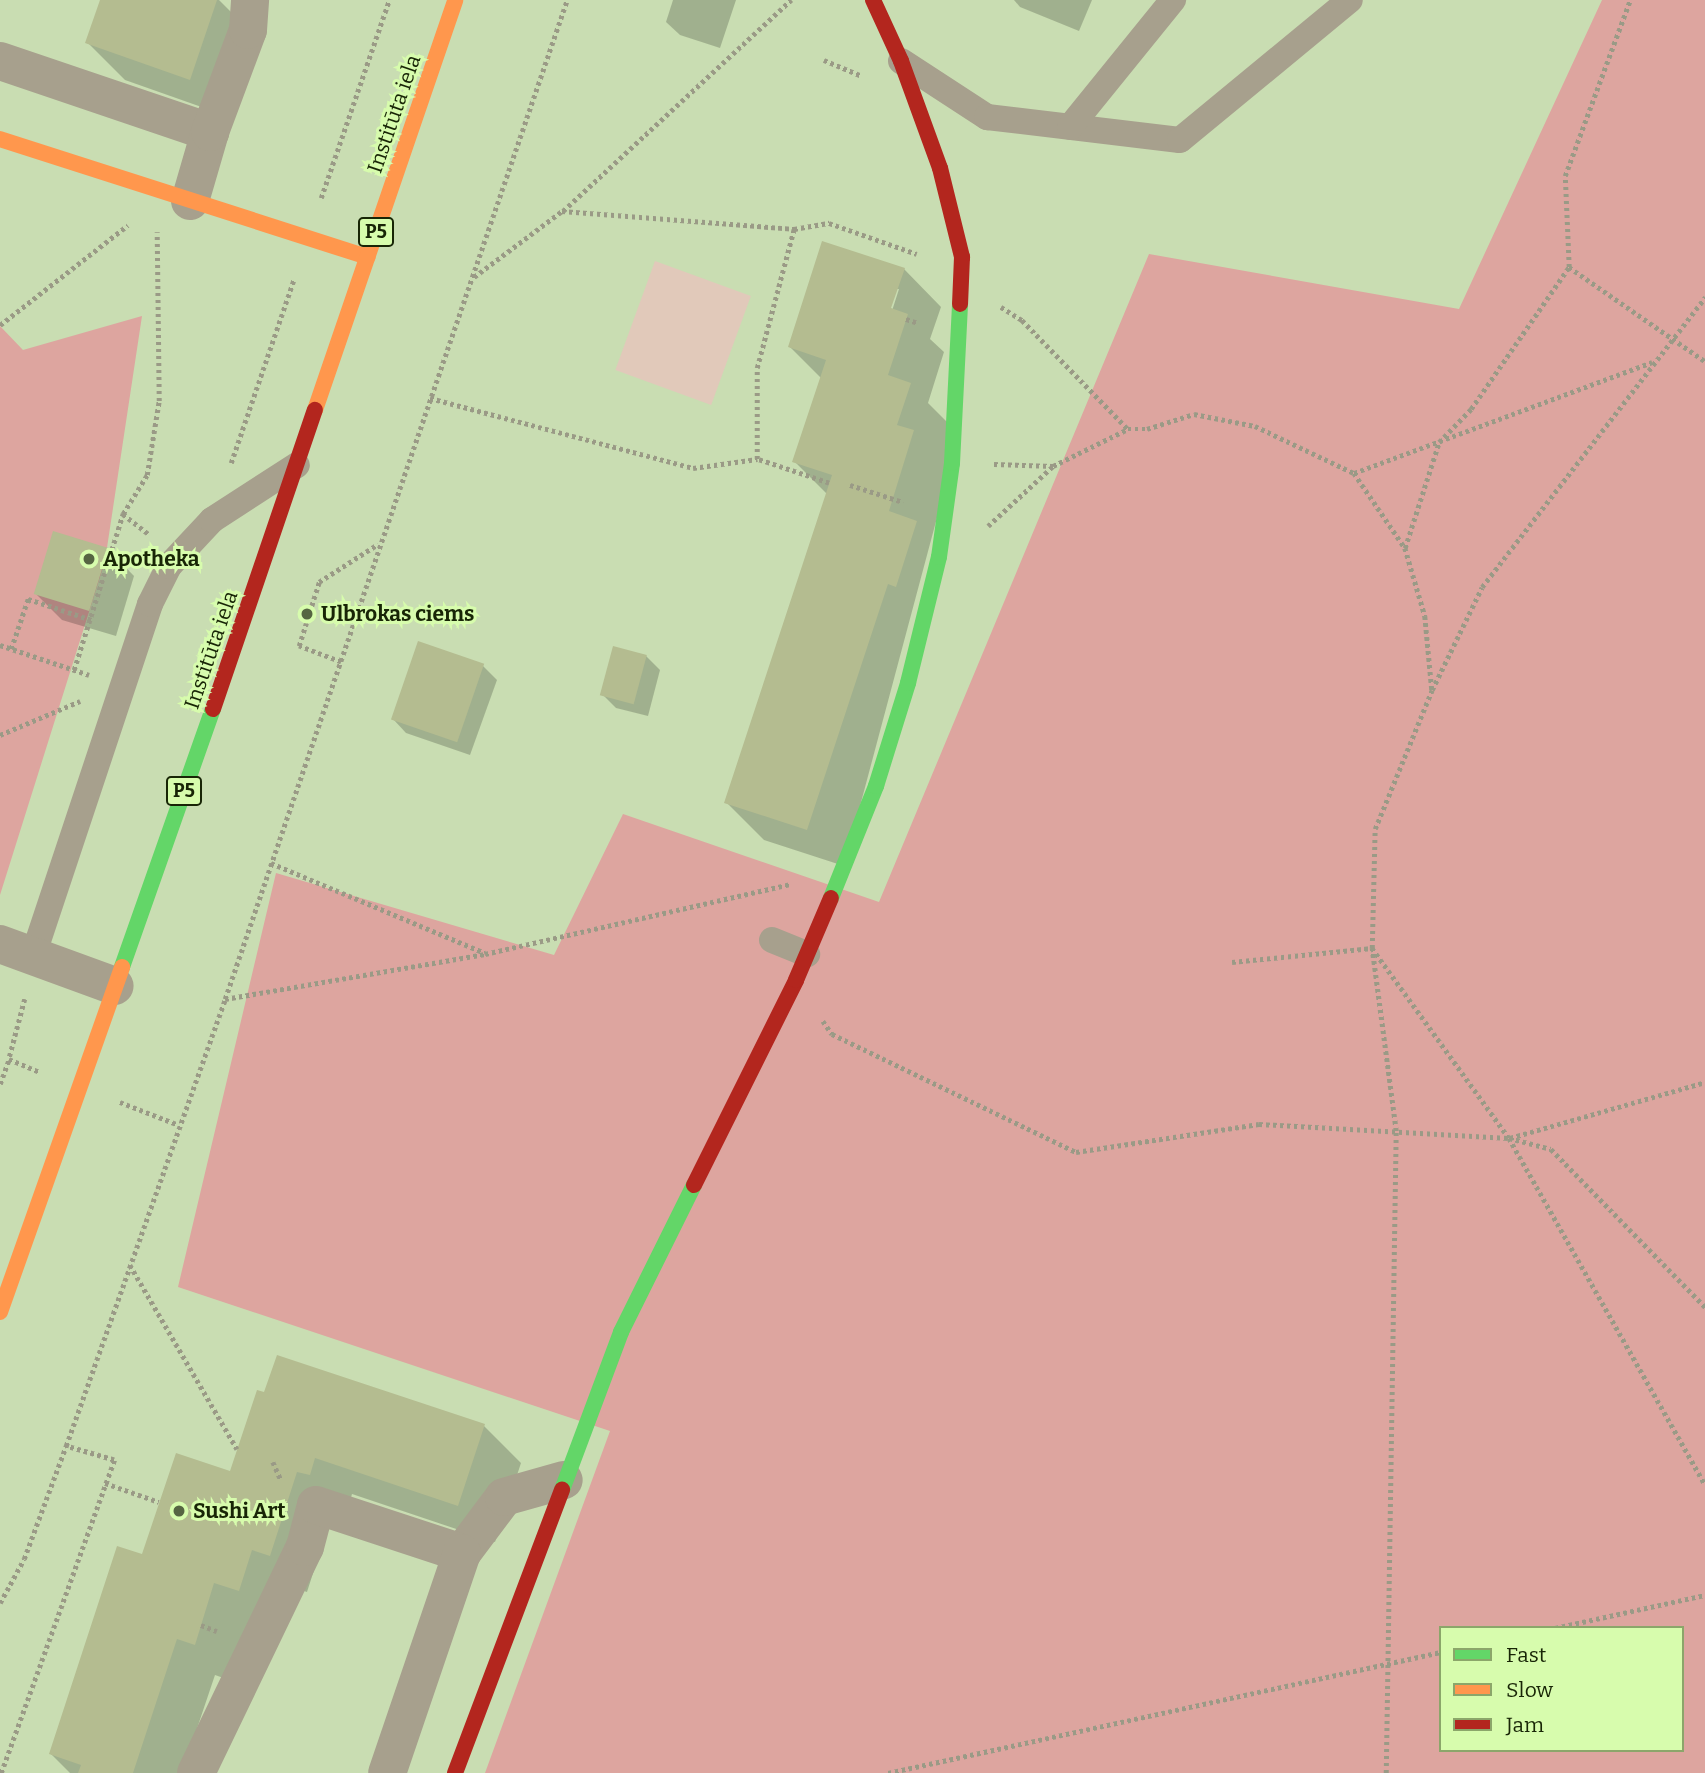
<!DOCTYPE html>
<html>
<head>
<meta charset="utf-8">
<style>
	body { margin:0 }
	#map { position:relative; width:1705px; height:1773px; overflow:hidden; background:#c9ddb2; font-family:Bitter,serif }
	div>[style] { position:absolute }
	.green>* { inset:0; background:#e1c9ba; transform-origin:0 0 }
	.forest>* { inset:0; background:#dda59f }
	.shadow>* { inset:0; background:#0003 }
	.building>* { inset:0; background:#b4bc90; transform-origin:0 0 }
	.path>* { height:4.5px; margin-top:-2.25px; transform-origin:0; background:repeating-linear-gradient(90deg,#9a9a86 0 3.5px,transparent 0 7px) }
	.lane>* { height:26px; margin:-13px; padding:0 13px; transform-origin:13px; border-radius:13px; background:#a7a08d }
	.street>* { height:38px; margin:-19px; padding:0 19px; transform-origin:19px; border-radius:19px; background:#a7a08d }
	.fast>* { height:16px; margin:-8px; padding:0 8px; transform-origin:8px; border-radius:8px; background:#63d668 }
	.slow>* { height:16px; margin:-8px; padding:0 8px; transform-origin:8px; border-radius:8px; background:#ff974d }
	.jam>* { height:16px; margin:-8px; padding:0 8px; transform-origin:8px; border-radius:8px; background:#b3261e }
	.dots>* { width:19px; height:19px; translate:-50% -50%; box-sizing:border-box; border:4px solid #d7fcad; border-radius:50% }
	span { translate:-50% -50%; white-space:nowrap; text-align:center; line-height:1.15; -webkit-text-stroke:6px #d7fcad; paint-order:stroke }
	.shield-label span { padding:2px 5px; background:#d7fcad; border:2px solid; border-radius:5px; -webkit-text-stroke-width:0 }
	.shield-label { font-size:19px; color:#182506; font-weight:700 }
	.street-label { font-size:21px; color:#182506 }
	.poi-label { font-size:21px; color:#182506; font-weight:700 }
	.left { translate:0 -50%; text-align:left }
	.legend { position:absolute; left:1439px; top:1626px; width:245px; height:126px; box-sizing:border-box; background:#d7fcad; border:2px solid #8ba66a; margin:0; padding:9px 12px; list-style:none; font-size:21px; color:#182506 }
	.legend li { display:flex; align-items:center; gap:14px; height:35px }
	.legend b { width:35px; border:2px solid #8ba66a }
</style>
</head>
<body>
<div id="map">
	<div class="green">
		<div style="left:655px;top:261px;width:102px;height:116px;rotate:20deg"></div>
	</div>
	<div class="forest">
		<div style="clip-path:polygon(evenodd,1602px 0,1705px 0,1705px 1773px,485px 1773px,610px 1431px,178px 1287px,276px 873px,554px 955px,623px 814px,879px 902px,1149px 254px,1459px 309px,1602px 0,1441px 1628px,1682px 1628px,1682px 1750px,1441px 1750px,1441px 1628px)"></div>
		<div style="clip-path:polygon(142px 316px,105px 561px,0 895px,0 326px,23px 350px)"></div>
	</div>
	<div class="shadow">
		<div style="clip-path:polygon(102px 0,219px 0,255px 36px,227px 116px,125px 80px,87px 42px)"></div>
		<div style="clip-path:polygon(673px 0,736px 0,720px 48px,680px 35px,666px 22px)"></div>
		<div style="clip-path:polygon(1014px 0,1092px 0,1079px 31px,1020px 7px)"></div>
		<div style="clip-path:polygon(evenodd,904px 269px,941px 307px,930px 339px,944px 352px,928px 403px,947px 422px,950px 469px,844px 866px,764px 840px,726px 802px,827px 494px,794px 461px,821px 378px,790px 347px,904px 269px,896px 289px,899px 289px,890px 317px,887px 316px,896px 289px)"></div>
		<div style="clip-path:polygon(108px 549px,134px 576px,116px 636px,62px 620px,35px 593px)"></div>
		<div style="clip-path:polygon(419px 643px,483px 666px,497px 680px,470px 755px,406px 733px,393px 719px)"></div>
		<div style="clip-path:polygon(646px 656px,660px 670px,648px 716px,616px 708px,602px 694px)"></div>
		<div style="clip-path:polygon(484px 1426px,521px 1463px,495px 1542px,352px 1494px,347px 1512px,334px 1508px,307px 1592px,289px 1586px,232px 1681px,215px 1675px,182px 1773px,70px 1773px,51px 1754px,144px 1557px,231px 1473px)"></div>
	</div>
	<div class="building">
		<div style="clip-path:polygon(100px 0,217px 0,190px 80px,85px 43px)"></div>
		<div style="clip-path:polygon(822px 241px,905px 268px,891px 308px,908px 314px,888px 375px,911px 383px,897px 425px,914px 430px,889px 511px,917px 521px,896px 587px,888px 584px,807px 830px,724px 803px,832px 475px,792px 462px,826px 360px,788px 347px)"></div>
		<div style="left:53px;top:531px;width:58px;height:66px;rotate:17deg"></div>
		<div style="left:418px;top:641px;width:70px;height:83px;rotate:19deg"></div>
		<div style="left:613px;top:646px;width:35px;height:51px;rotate:15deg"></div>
		<div style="clip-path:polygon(277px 1355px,485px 1424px,458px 1506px,315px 1458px,310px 1475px,297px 1472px,270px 1556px,252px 1550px,239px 1591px,214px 1583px,195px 1645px,177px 1639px,133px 1773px,78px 1773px,81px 1765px,49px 1754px,117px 1546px,142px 1554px,176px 1453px,230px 1471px,257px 1390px,264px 1392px)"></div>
	</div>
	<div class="path">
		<div style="left:824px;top:60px;width:41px;rotate:22.8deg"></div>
		<div style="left:321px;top:198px;width:209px;rotate:-71deg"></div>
		<div style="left:563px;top:211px;width:311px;rotate:-42.8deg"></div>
		<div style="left:1569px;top:267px;width:165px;rotate:34.7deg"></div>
		<div style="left:474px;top:277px;width:110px;rotate:-36.9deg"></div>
		<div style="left:562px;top:211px;width:233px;rotate:4.4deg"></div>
		<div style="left:1001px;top:307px;width:25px;rotate:32deg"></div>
		<div style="left:1022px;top:320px;width:152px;rotate:45.8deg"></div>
		<div style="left:1128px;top:429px;width:19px"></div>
		<div style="left:1147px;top:429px;width:49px;rotate:-17.7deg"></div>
		<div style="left:1194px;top:414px;width:62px;rotate:11.1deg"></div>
		<div style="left:1255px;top:426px;width:110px;rotate:25.4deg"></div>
		<div style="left:1354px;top:473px;width:91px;rotate:55.8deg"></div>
		<div style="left:1405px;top:548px;width:71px;rotate:73.6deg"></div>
		<div style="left:1425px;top:616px;width:74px;rotate:84.6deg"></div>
		<div style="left:906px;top:319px;width:13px;rotate:18deg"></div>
		<div style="left:0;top:325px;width:162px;rotate:-38deg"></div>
		<div style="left:430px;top:398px;width:272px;rotate:14.9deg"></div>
		<div style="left:693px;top:468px;width:65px;rotate:-8deg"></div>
		<div style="left:231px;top:463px;width:194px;rotate:-71.1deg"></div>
		<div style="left:994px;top:464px;width:59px;rotate:1.9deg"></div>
		<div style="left:1053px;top:466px;width:84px;rotate:-26.3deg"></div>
		<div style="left:1354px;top:473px;width:318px;rotate:-20.4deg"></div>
		<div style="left:829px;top:483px;width:76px;rotate:-161.6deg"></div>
		<div style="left:757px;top:459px;width:91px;rotate:-90deg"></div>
		<div style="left:757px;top:368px;width:144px;rotate:-75.1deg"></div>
		<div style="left:794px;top:229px;width:36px;rotate:-10deg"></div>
		<div style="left:829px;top:223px;width:93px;rotate:19.4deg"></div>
		<div style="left:850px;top:485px;width:56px;rotate:17.8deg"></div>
		<div style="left:123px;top:514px;width:34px;rotate:38deg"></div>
		<div style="left:988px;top:526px;width:88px;rotate:-42.7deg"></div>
		<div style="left:1405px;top:548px;width:111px;rotate:-72.2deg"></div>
		<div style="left:1439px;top:442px;width:46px;rotate:-45.9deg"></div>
		<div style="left:1471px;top:409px;width:173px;rotate:-55.4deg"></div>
		<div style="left:1569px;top:267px;width:91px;rotate:-92.5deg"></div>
		<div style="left:1565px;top:176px;width:188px;rotate:-69.7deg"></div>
		<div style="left:0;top:645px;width:94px;rotate:18.6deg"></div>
		<div style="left:11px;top:649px;width:53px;rotate:-71.2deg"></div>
		<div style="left:28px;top:599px;width:67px;rotate:18.2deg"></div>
		<div style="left:341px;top:662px;width:45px;rotate:-159.1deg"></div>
		<div style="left:299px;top:646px;width:67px;rotate:-72.6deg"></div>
		<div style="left:319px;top:582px;width:70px;rotate:-32.8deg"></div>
		<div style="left:74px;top:670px;width:164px;rotate:-72.6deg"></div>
		<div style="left:123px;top:514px;width:46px;rotate:-58.4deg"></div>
		<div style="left:147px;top:475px;width:75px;rotate:-80.8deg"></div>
		<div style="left:159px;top:401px;width:169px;rotate:-90.7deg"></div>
		<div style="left:0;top:735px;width:87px;rotate:-23deg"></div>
		<div style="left:271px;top:863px;width:232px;rotate:22.8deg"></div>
		<div style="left:1232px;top:962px;width:141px;rotate:-5.7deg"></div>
		<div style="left:1372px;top:948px;width:234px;rotate:54.2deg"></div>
		<div style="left:1509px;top:1138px;width:398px;rotate:60.5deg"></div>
		<div style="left:25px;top:999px;width:62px;rotate:104.9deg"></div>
		<div style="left:9px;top:1059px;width:34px;rotate:23deg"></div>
		<div style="left:225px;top:999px;width:264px;rotate:-9.8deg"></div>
		<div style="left:485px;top:954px;width:314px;rotate:-12.9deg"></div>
		<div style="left:823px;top:1021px;width:16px;rotate:55deg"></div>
		<div style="left:832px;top:1034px;width:271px;rotate:25.8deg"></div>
		<div style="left:1076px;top:1152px;width:185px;rotate:-8.7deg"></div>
		<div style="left:1259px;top:1124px;width:250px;rotate:3.2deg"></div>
		<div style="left:1509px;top:1138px;width:43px;rotate:14.7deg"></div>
		<div style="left:1551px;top:1149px;width:221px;rotate:45.7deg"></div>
		<div style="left:0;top:1084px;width:27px;rotate:-70deg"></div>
		<div style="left:120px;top:1102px;width:63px;rotate:21.3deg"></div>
		<div style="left:1510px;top:1138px;width:203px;rotate:-16deg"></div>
		<div style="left:130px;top:1265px;width:213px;rotate:59.8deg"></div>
		<div style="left:273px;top:1462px;width:20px;rotate:66deg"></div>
		<div style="left:105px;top:1483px;width:57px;rotate:19.4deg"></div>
		<div style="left:0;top:1603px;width:50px;rotate:-61.4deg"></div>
		<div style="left:24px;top:1559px;width:121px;rotate:-69.6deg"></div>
		<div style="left:66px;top:1446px;width:474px;rotate:-70.4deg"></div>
		<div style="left:225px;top:999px;width:1056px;rotate:-71.1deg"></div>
		<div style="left:201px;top:1625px;width:17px;rotate:21deg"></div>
		<div style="left:1555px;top:1628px;width:154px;rotate:-12.4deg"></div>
		<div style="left:1px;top:1773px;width:333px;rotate:-70.1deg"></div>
		<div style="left:114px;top:1460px;width:50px;rotate:-163.7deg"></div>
		<div style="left:888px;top:1773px;width:566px;rotate:-12.34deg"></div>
		<div style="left:1386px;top:1773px;width:642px;rotate:-89.11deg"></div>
		<div style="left:1396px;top:1131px;width:185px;rotate:-97.5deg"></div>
		<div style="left:1372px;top:948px;width:119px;rotate:-88.6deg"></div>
		<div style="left:1375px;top:829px;width:150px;rotate:-67.7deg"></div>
		<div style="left:1432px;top:690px;width:114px;rotate:-64.1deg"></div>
		<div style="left:1482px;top:587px;width:366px;rotate:-52.4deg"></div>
	</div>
	<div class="lane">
		<div style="left:901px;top:61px;width:103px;rotate:33.1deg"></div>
		<div style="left:987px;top:117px;width:194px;rotate:6.8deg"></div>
		<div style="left:1180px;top:140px;width:220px;rotate:-39.5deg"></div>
		<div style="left:1070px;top:127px;width:164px;rotate:-51deg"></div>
		<div style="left:772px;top:940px;width:38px;rotate:22deg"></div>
		<div style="left:33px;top:956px;width:371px;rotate:-71.6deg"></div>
		<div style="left:150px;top:604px;width:42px;rotate:-63.4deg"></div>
		<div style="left:169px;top:566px;width:63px;rotate:-46.9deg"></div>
		<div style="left:212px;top:520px;width:101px;rotate:-32.9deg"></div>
	</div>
	<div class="street">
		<div style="left:0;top:61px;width:222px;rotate:18.7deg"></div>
		<div style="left:190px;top:201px;width:72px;rotate:-73.8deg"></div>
		<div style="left:210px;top:132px;width:109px;rotate:-69.6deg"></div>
		<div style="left:248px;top:30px;width:30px;rotate:-86deg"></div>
		<div style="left:0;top:944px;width:122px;rotate:20.1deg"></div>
		<div style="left:462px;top:1553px;width:70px;rotate:-53.1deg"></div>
		<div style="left:504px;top:1497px;width:62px;rotate:-15.8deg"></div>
		<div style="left:196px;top:1773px;width:251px;rotate:-64.3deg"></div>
		<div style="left:305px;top:1547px;width:43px;rotate:-75.3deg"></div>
		<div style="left:316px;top:1505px;width:154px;rotate:18.2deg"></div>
		<div style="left:462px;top:1553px;width:232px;rotate:108.8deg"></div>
	</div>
	<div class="fast">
		<div style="left:831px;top:898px;width:121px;rotate:-68.1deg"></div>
		<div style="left:876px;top:786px;width:108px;rotate:-72.7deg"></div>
		<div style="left:908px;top:683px;width:130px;rotate:-76.2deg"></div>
		<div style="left:939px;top:557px;width:95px;rotate:-82.1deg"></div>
		<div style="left:952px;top:463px;width:159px;rotate:-87.1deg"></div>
		<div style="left:122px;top:967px;width:274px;rotate:-70.6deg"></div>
		<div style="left:562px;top:1490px;width:169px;rotate:-69.5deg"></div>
		<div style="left:621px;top:1332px;width:164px;rotate:-63.6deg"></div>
	</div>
	<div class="slow">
		<div style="left:0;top:139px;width:386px;rotate:17.8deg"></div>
		<div style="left:315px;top:410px;width:433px;rotate:-71.1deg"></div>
		<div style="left:0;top:1312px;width:366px;rotate:-70.5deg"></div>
	</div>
	<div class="jam">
		<div style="left:873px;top:0;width:67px;rotate:65.3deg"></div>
		<div style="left:901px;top:61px;width:114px;rotate:70deg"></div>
		<div style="left:940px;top:168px;width:92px;rotate:76.1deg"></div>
		<div style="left:962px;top:257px;width:47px;rotate:92.4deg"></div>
		<div style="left:213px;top:709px;width:316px;rotate:-71.2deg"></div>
		<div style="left:694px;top:1185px;width:229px;rotate:-63.5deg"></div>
		<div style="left:796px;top:980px;width:89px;rotate:-66.9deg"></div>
		<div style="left:455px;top:1773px;width:303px;rotate:-69.3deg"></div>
	</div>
	<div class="dots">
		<div style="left:89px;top:559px;background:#566542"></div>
		<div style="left:307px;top:614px;background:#566542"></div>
		<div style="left:179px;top:1511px;background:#566542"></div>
	</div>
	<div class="shield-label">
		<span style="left:376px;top:232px">P5</span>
		<span style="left:184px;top:791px">P5</span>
	</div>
	<div class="street-label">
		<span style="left:394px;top:114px;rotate:-71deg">Institūta iela</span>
		<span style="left:211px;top:650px;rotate:-71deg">Institūta iela</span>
	</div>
	<div class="poi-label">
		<span class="left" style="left:103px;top:559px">Apotheka</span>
		<span class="left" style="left:321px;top:614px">Ulbrokas ciems</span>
		<span class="left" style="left:193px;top:1511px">Sushi Art</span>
	</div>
	<ul class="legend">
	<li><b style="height:9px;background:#63d668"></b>Fast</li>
	<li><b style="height:9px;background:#ff974d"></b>Slow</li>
	<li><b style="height:9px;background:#b3261e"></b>Jam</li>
	</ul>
</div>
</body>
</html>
